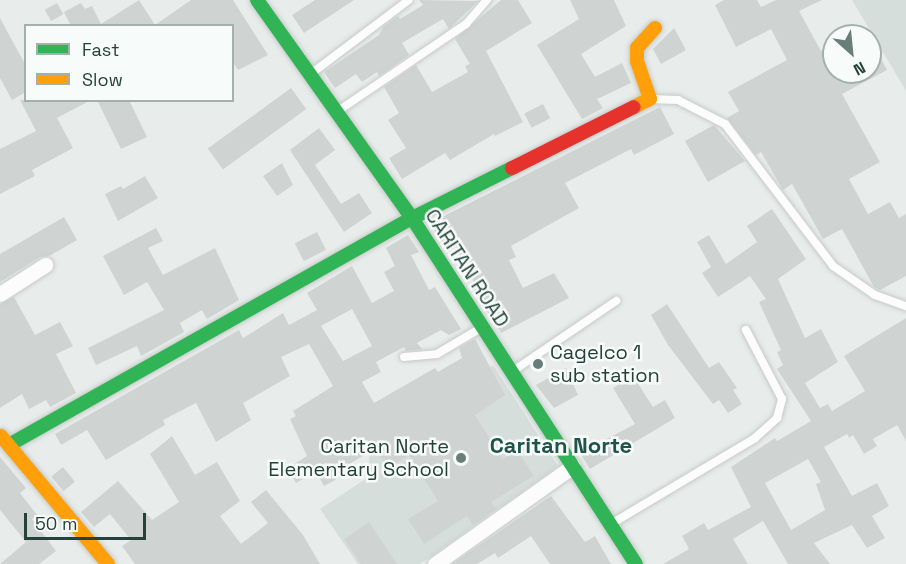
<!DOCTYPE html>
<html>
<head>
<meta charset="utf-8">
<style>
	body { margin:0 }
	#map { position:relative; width:906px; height:564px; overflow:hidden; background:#e8edeb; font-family:"Space Grotesk",sans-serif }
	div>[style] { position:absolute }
	.built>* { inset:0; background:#d6dedb }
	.building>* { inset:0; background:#cfd4d2; transform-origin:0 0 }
	.roads { filter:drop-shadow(0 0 2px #c5cac8) drop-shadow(0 0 2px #c5cac8) }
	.lane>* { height:8px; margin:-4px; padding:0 4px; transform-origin:4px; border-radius:4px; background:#fcfcfc }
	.street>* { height:15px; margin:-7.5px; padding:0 7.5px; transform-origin:7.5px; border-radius:7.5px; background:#fcfcfc }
	.fast>* { height:14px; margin:-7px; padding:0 7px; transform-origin:7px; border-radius:7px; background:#30b455 }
	.slow>* { height:14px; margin:-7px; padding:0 7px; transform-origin:7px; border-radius:7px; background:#ff9f0a }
	.jam>* { height:14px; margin:-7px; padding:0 7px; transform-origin:7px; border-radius:7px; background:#e5322d }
	.dots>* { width:16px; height:16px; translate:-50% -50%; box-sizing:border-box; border:3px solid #f7fbf9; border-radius:50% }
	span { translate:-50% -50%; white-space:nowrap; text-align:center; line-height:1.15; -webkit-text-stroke:5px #f7fbf9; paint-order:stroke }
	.street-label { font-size:20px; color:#24423a }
	.poi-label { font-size:20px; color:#24423a }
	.left { translate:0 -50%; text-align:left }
	.right { translate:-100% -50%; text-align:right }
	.quarter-label { font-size:22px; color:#1f5548; font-weight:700 }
	.legend { position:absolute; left:24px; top:24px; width:210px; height:78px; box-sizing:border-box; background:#f7fbf9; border:2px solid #a3b1ad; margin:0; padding:8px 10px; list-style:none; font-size:18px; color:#24423a }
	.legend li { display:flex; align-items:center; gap:12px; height:30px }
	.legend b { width:30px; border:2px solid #a3b1ad }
	.north { position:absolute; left:822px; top:24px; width:60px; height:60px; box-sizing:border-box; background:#f7fbf9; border:2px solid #a3b1ad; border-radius:50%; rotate:153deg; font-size:16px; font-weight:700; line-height:24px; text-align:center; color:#24423a }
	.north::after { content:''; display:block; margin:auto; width:21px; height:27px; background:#697e78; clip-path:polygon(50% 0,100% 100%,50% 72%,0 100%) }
	.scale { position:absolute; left:24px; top:513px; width:122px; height:27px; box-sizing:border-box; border:3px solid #24423a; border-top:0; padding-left:8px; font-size:18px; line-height:21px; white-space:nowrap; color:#24423a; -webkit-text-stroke:4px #f7fbf9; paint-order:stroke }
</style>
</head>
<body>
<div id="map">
	<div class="built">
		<div style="clip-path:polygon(852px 0,906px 0,906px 91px)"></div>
		<div style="clip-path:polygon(493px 365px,558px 466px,420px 564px,358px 564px,320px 509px,367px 478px,370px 449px)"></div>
	</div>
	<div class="building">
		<div style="clip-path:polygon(139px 0,155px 25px,191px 0,233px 0,268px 55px,238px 70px,232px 61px,232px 26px,71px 26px,64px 12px,81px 3px,85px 9px,92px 6px,101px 24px)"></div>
		<div style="clip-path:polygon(315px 0,354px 0,304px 33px,292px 15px)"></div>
		<div style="clip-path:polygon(419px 0,478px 1px,449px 29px,443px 19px,402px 43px,409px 55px,379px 76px,377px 72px,362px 82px,356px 74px,335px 88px,324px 72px,379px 35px,383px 27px,398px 16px,400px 19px,423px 5px)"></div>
		<div style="clip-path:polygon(501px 0,518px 0,532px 23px,486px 51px,523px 122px,495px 136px,494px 134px,450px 160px,445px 153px,402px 179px,389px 158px,406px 148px,388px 120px,399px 113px,384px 87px,416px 65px,432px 92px,468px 72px,465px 66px,470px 64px,455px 39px)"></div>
		<div style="clip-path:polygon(570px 0,614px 0,626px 26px,581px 54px,595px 77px,622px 63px,631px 83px,597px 99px,603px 108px,582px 119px,537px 45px,579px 19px)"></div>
		<div style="clip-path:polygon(724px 0,757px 0,761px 7px,776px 0,822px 0,799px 11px,821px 51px,834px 44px,834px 72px,870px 72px,870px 38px,887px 70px,842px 94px,880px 162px,849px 179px,868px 214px,890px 202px,899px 218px,906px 214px,906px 276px,880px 290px,874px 287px,842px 229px,823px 239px,792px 184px,783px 190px,761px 152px,756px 155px,727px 118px,739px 111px,728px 92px,787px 60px,771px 29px,736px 47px,715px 5px)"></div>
		<div style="left:57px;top:3px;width:13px;height:14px;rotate:61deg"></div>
		<div style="clip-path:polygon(0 18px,26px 66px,26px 92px,12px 100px,0 78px)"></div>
		<div style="clip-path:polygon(674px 28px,686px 50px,661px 64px,653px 49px)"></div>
		<div style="left:291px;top:88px;width:26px;height:103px;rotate:54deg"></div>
		<div style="clip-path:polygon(20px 100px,91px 100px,57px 118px,73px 148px,32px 170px,35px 176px,0 194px,0 149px,36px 131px)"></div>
		<div style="clip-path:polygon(97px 100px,129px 100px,147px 137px,121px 149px)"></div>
		<div style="left:543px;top:104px;width:16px;height:21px;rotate:63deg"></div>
		<div style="clip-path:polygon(660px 107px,674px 134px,634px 155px,631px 149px,565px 183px,579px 208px,511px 246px,516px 257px,509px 260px,523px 288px,554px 273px,569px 298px,501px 333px,471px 286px,475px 284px,456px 247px,448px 251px,430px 223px)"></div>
		<div style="clip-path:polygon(714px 125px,745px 161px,708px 182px,685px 141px)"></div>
		<div style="clip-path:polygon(319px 128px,335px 150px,315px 165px,341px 204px,359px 193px,372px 213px,344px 232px,290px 150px)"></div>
		<div style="clip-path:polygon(282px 163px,293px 185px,277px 196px,263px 176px)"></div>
		<div style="clip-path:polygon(145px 176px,158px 198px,118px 221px,105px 194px,121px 186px,123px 189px)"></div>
		<div style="clip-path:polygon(evenodd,772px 209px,806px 259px,778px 279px,805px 338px,821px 329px,838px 362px,805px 383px,820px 408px,828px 404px,832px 411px,865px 391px,844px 356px,906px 318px,906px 441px,897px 425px,873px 439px,877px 446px,864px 454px,853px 435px,849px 438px,847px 434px,824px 447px,852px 496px,877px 483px,889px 506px,872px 516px,885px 538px,867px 548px,852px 525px,814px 543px,830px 564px,788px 564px,763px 521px,733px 539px,748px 564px,663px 564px,689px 549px,682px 536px,704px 523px,708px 530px,751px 507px,731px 467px,775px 438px,777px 441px,811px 421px,777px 369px,783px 365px,777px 352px,781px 350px,759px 302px,766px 299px,750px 276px,718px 297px,702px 273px,711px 267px,697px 242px,709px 235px,726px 264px,757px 242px,747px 226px,772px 209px,808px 459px,821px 482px,816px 484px,825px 510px,791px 530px,765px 483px,808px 459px)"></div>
		<div style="clip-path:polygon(64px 217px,77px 240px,49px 256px,40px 257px,0 282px,0 254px)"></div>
		<div style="clip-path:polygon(156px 228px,163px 241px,148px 248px,163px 275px,215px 248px,239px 300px,207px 319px,202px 310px,180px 323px,184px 332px,141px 356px,137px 346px,96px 365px,88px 348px,164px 310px,147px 282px,124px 295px,103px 256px)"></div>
		<div style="left:317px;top:232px;width:20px;height:25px;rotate:63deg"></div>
		<div style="clip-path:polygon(evenodd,408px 235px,419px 252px,411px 255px,429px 290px,435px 287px,461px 329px,449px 335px,441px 330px,417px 343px,422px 349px,406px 351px,404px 347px,376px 362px,381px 372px,362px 382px,374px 403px,435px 368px,438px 372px,462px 358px,459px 348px,475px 339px,505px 395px,475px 415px,503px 459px,517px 450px,534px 476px,491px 502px,496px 509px,473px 525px,467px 516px,424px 544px,408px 519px,438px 501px,409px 455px,388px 468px,375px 449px,344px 467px,348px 473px,324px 486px,316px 472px,296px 483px,288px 468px,307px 456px,290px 419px,296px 416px,293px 411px,333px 386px,309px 344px,281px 357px,290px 376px,243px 403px,251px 420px,216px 442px,196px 403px,163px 420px,165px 425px,106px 460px,87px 430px,61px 445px,55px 434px,239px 330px,243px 338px,283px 313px,289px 325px,317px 310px,307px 293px,352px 266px,372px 303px,394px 291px,384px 272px,395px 266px,386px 248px,408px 235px,352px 309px,372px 346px,343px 361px,321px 326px,352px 309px)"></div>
		<div style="clip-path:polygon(14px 297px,35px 335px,60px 322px,73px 346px,56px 354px,76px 393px,50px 407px,46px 400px,29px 409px,22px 394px,0 408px,0 304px)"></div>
		<div style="clip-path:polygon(667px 304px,709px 368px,719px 362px,737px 388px,733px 390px,742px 404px,728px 413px,719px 400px,713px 404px,668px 345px,651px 315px)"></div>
		<div style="clip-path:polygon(566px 368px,578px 395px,554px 408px,536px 385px)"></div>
		<div style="clip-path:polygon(633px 376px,653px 407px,665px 400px,675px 418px,590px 469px,580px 453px,635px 424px,613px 388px)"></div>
		<div style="clip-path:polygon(172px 436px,195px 475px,217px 462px,240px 501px,220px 516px,241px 544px,268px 523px,251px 502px,266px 490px,303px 535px,320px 564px,135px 564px,122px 546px,131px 540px,110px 514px,94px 527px,81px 512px,118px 481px,152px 520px,179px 502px,150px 454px)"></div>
		<div style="clip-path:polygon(0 457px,26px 488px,20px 493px,37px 515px,32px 519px,56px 551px,39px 564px,0 564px,26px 542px,0 510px)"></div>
		<div style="left:63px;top:467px;width:19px;height:15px;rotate:51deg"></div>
		<div style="clip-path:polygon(551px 496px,585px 542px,595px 536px,611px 564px,550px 564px,531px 536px,498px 558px,495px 553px,477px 564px,452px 564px)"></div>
		<div style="clip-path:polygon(369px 522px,397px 564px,361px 564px,344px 539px)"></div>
	</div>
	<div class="roads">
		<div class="lane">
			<div style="left:312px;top:73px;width:121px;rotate:-37deg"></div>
			<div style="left:650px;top:99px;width:28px;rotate:2deg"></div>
			<div style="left:678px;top:100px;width:53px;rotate:27.1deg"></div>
			<div style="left:725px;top:124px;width:178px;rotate:52.7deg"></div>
			<div style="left:833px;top:266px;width:51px;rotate:34.6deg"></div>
			<div style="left:875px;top:295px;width:33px;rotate:20deg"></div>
			<div style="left:338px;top:111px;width:155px;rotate:-34.2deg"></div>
			<div style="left:466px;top:24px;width:32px;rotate:-49deg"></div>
			<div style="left:404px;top:357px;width:33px;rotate:-5deg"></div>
			<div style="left:437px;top:354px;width:51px;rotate:-30.6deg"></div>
			<div style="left:513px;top:371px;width:125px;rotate:-34.2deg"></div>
			<div style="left:611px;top:524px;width:168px;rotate:-30.8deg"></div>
			<div style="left:755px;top:438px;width:30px;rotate:-42deg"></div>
			<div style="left:777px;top:418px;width:20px;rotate:-75deg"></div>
			<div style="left:782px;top:399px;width:78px;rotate:-117.6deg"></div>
		</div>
		<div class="street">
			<div style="left:0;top:294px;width:54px;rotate:-32.8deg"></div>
			<div style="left:435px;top:564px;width:169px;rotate:-35.4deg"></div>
		</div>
		<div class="fast">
			<div style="left:257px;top:0;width:267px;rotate:54.6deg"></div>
			<div style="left:412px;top:218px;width:412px;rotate:57.1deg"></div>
			<div style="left:9px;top:445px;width:463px;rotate:-29.4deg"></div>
			<div style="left:412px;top:218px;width:112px;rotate:-26.6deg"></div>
		</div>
		<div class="slow">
			<div style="left:634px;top:107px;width:18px;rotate:-27deg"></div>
			<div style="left:650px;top:99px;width:40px;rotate:-108.9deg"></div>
			<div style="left:637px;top:61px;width:13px;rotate:-90deg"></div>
			<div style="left:637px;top:48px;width:27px;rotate:-48deg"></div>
			<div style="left:1px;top:436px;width:167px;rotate:50.1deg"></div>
		</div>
		<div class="jam">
			<div style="left:512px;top:168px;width:136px;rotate:-26.6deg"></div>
		</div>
	</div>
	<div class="dots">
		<div style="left:538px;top:364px;background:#697e78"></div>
		<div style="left:461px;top:458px;background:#697e78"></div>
	</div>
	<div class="street-label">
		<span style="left:467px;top:268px;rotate:57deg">CARITAN ROAD</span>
	</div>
	<div class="poi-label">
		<span class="left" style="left:550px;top:364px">Cagelco 1<br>sub station</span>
		<span class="right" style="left:449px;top:458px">Caritan Norte<br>Elementary School</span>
	</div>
	<div class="quarter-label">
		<span style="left:561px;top:446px">Caritan Norte</span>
	</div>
	<ul class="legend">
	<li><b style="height:8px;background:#30b455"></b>Fast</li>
	<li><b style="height:8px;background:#ff9f0a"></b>Slow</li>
	</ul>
	<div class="north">N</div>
	<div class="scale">50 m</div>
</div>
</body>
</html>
